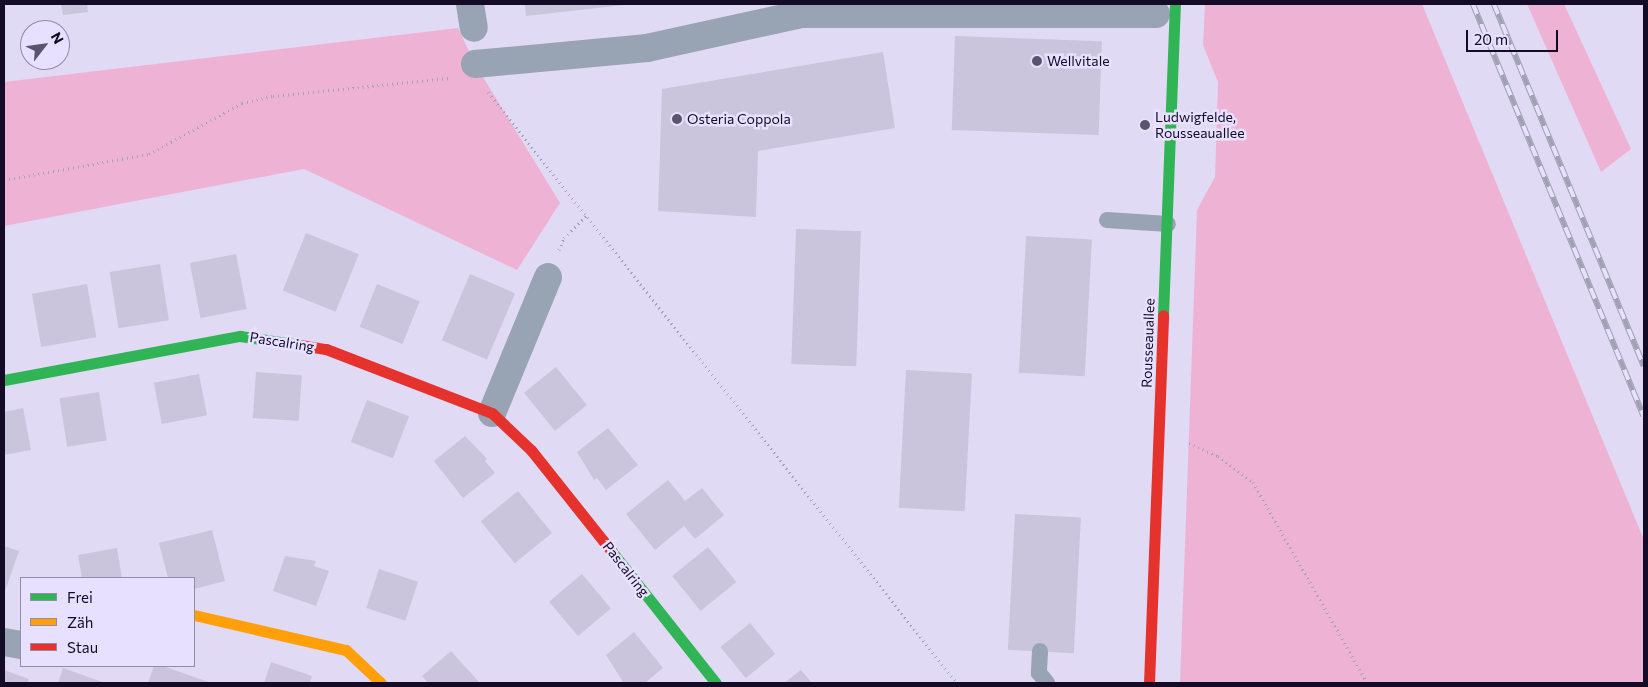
<!DOCTYPE html>
<html>
<head>
<meta charset="utf-8">
<style>
	body { margin:0 }
	#map { position:relative; width:1648px; height:687px; overflow:hidden; background:#e1daf4; font-family:Commissioner,sans-serif }
	div>[style] { position:absolute }
	.green>* { inset:0; background:#eeb3d4 }
	.building>* { inset:0; background:#cac4dc; transform-origin:0 0 }
	.path>* { height:3px; margin-top:-1.5px; transform-origin:0; background:repeating-linear-gradient(90deg,#a0a5b5 0 1px,transparent 0 5px) }
	.lane>* { height:16px; margin:-8px; padding:0 8px; transform-origin:8px; border-radius:8px; background:#98a3b3 }
	.street>* { height:28px; margin:-14px; padding:0 14px; transform-origin:14px; border-radius:14px; background:#98a3b3 }
	.fast>* { height:11px; margin:-5.5px; padding:0 5.5px; transform-origin:5.5px; border-radius:5.5px; background:#30b455 }
	.slow>* { height:11px; margin:-5.5px; padding:0 5.5px; transform-origin:5.5px; border-radius:5.5px; background:#ff9f0a }
	.jam>* { height:11px; margin:-5.5px; padding:0 5.5px; transform-origin:5.5px; border-radius:5.5px; background:#e5322d }
	.rail>* { height:5.5px; margin-top:-2.75px; transform-origin:0; background:repeating-linear-gradient(90deg,#e7e0ff 0 11px,#a0a1b3 0 22px); box-sizing:border-box; border-block:1px solid #a0a1b3 }
	.dots>* { width:14px; height:14px; translate:-50% -50%; box-sizing:border-box; border:2px solid #e7e0ff; border-radius:50% }
	span { translate:-50% -50%; white-space:nowrap; text-align:center; line-height:1.15; -webkit-text-stroke:5px #e7e0ff; paint-order:stroke }
	.poi-label { font-size:14px; color:#140b26 }
	.left { translate:0 -50%; text-align:left }
	.street-label { font-size:14px; color:#140b26 }
	.frame { position:absolute; inset:0; border:5px solid #140b26; pointer-events:none }
	.legend { position:absolute; left:20px; top:577px; width:175px; height:90px; box-sizing:border-box; background:#e7e0ff; border:1px solid #938ba8; margin:0; padding:6px 9px; list-style:none; font-size:15px; color:#140b26 }
	.legend li { display:flex; align-items:center; gap:10px; height:25px }
	.legend b { width:25px; border:1px solid #938ba8 }
	.north { position:absolute; left:20px; top:20px; width:50px; height:50px; box-sizing:border-box; background:#e7e0ff; border:1px solid #938ba8; border-radius:50%; rotate:60deg; font-size:14px; font-weight:700; line-height:20px; text-align:center; color:#140b26 }
	.north::after { content:''; display:block; margin:auto; width:18px; height:22px; background:#5c536e; clip-path:polygon(50% 0,100% 100%,50% 72%,0 100%) }
	.scale { position:absolute; left:1466px; top:30px; width:92px; height:22px; box-sizing:border-box; border:2px solid #140b26; border-top:0; padding-left:6px; font-size:15px; line-height:18px; white-space:nowrap; color:#140b26; -webkit-text-stroke:4px #e7e0ff; paint-order:stroke }
</style>
</head>
<body>
<div id="map">
	<div class="green">
		<div style="clip-path:polygon(1205px 4px,1422px 4px,1644px 540px,1644px 683px,1180px 683px,1197px 210px,1215px 177px,1218px 82px,1203px 45px)"></div>
		<div style="clip-path:polygon(1527px 4px,1564px 4px,1631px 149px,1601px 172px)"></div>
		<div style="clip-path:polygon(458px 28px,475px 64px,560px 203px,517px 270px,304px 169px,4px 226px,4px 82px)"></div>
	</div>
	<div class="building">
		<div style="clip-path:polygon(61px 4px,87px 4px,88px 12px,63px 15px)"></div>
		<div style="clip-path:polygon(525px 4px,624px 4px,624px 5px,526px 16px)"></div>
		<div style="left:955px;top:36px;width:147px;height:94px;rotate:2deg"></div>
		<div style="clip-path:polygon(883px 52px,895px 128px,758px 151px,756px 217px,658px 211px,662px 89px)"></div>
		<div style="left:796px;top:229px;width:65px;height:135px;rotate:2deg"></div>
		<div style="left:306px;top:233px;width:57px;height:62px;rotate:22deg"></div>
		<div style="left:1026px;top:236px;width:66px;height:137px;rotate:3deg"></div>
		<div style="left:236px;top:254px;width:56px;height:47px;rotate:79deg"></div>
		<div style="left:160px;top:264px;width:57px;height:51px;rotate:81deg"></div>
		<div style="left:470px;top:274px;width:49px;height:72px;rotate:23deg"></div>
		<div style="left:87px;top:284px;width:54px;height:56px;rotate:80deg"></div>
		<div style="left:377px;top:284px;width:46px;height:46px;rotate:22deg"></div>
		<div style="left:556px;top:367px;width:49px;height:41px;rotate:51deg"></div>
		<div style="left:906px;top:370px;width:66px;height:138px;rotate:3deg"></div>
		<div style="left:256px;top:372px;width:46px;height:46px;rotate:4deg"></div>
		<div style="left:199px;top:374px;width:42px;height:46px;rotate:79deg"></div>
		<div style="left:99px;top:392px;width:49px;height:40px;rotate:81deg"></div>
		<div style="left:367px;top:400px;width:45px;height:45px;rotate:21deg"></div>
		<div style="clip-path:polygon(23px 408px,31px 450px,4px 455px,4px 412px)"></div>
		<div style="clip-path:polygon(608px 428px,638px 465px,606px 490px,597px 478px,594px 480px,577px 452px)"></div>
		<div style="clip-path:polygon(465px 436px,487px 459px,485px 461px,495px 473px,463px 498px,434px 461px)"></div>
		<div style="clip-path:polygon(668px 480px,685px 501px,702px 488px,724px 515px,695px 539px,684px 526px,655px 550px,626px 514px)"></div>
		<div style="left:518px;top:491px;width:54px;height:48px;rotate:51deg"></div>
		<div style="left:1015px;top:514px;width:66px;height:136px;rotate:3deg"></div>
		<div style="clip-path:polygon(212px 530px,225px 581px,194px 589px,194px 578px,168px 578px,159px 543px)"></div>
		<div style="clip-path:polygon(4px 546px,19px 551px,4px 594px)"></div>
		<div style="left:708px;top:547px;width:45px;height:46px;rotate:51deg"></div>
		<div style="clip-path:polygon(117px 548px,122px 578px,82px 578px,78px 555px)"></div>
		<div style="clip-path:polygon(285px 556px,316px 561px,314px 566px,329px 571px,316px 606px,273px 591px)"></div>
		<div style="left:379px;top:569px;width:41px;height:41px;rotate:18deg"></div>
		<div style="left:582px;top:574px;width:45px;height:43px;rotate:50deg"></div>
		<div style="left:750px;top:623px;width:40px;height:38px;rotate:51deg"></div>
		<div style="clip-path:polygon(634px 632px,663px 668px,645px 683px,623px 682px,606px 655px)"></div>
		<div style="clip-path:polygon(451px 651px,479px 682px,478px 683px,428px 683px,422px 676px)"></div>
		<div style="clip-path:polygon(271px 662px,312px 676px,310px 683px,264px 683px)"></div>
		<div style="clip-path:polygon(154px 666px,163px 666px,211px 683px,148px 683px)"></div>
		<div style="clip-path:polygon(63px 668px,105px 683px,58px 683px)"></div>
		<div style="clip-path:polygon(4px 670px,29px 679px,28px 683px,4px 683px)"></div>
		<div style="clip-path:polygon(801px 670px,812px 683px,784px 683px)"></div>
	</div>
	<div class="path">
		<div style="left:488px;top:92px;width:754px;rotate:51.57deg"></div>
		<div style="left:4px;top:180px;width:147px;rotate:-10.2deg"></div>
		<div style="left:149px;top:154px;width:106px;rotate:-28.7deg"></div>
		<div style="left:242px;top:103px;width:32px;rotate:-13deg"></div>
		<div style="left:273px;top:96px;width:177px;rotate:-5.8deg"></div>
		<div style="left:559px;top:250px;width:13px;rotate:-67deg"></div>
		<div style="left:564px;top:238px;width:34px;rotate:-45deg"></div>
		<div style="left:1189px;top:443px;width:32px;rotate:24deg"></div>
		<div style="left:1218px;top:456px;width:44px;rotate:36.6deg"></div>
		<div style="left:1253px;top:482px;width:231px;rotate:60.4deg"></div>
	</div>
	<div class="lane">
		<div style="left:1107px;top:220px;width:61px;rotate:3.8deg"></div>
		<div style="left:1040px;top:651px;width:22px;rotate:93deg"></div>
		<div style="left:1039px;top:673px;width:13px;rotate:51deg"></div>
	</div>
	<div class="street">
		<div style="left:470px;top:4px;width:24px;rotate:81deg"></div>
		<div style="left:475px;top:64px;width:173px;rotate:-5.3deg"></div>
		<div style="left:647px;top:48px;width:158px;rotate:-12.4deg"></div>
		<div style="left:801px;top:14px;width:355px"></div>
		<div style="left:492px;top:413px;width:147px;rotate:-67.6deg"></div>
		<div style="left:4px;top:642px;width:17px;rotate:10deg"></div>
	</div>
	<div class="fast">
		<div style="left:1163px;top:315px;width:311px;rotate:-87.8deg"></div>
		<div style="left:4px;top:380px;width:240px;rotate:-10.6deg"></div>
		<div style="left:240px;top:336px;width:61px;rotate:8.5deg"></div>
		<div style="left:612px;top:552px;width:167px;rotate:51.6deg"></div>
	</div>
	<div class="slow">
		<div style="left:194px;top:615px;width:156px;rotate:13deg"></div>
		<div style="left:346px;top:650px;width:48px;rotate:43.3deg"></div>
	</div>
	<div class="jam">
		<div style="left:300px;top:345px;width:26px;rotate:9deg"></div>
		<div style="left:326px;top:349px;width:178px;rotate:21.1deg"></div>
		<div style="left:492px;top:413px;width:54px;rotate:43.5deg"></div>
		<div style="left:531px;top:450px;width:130px;rotate:51.5deg"></div>
		<div style="left:1149px;top:683px;width:368px;rotate:-87.8deg"></div>
	</div>
	<div class="rail">
		<div style="left:1473px;top:4px;width:446px;rotate:67.5deg"></div>
		<div style="left:1494px;top:4px;width:392px;rotate:67.5deg"></div>
	</div>
	<div class="dots">
		<div style="left:1037px;top:61px;background:#5c536e"></div>
		<div style="left:677px;top:119px;background:#5c536e"></div>
		<div style="left:1145px;top:125px;background:#5c536e"></div>
	</div>
	<div class="poi-label">
		<span class="left" style="left:1047px;top:61px">Wellvitale</span>
		<span class="left" style="left:1155px;top:125px">Ludwigfelde,<br>Rousseauallee</span>
		<span class="left" style="left:687px;top:119px">Osteria Coppola</span>
	</div>
	<div class="street-label">
		<span style="left:282px;top:342px;rotate:9deg">Pascalring</span>
		<span style="left:1148px;top:343px;rotate:-88deg">Rousseauallee</span>
		<span style="left:626px;top:569px;rotate:52deg">Pascalring</span>
	</div>
	<div class="frame"></div>
	<ul class="legend">
	<li><b style="height:6px;background:#30b455"></b>Frei</li>
	<li><b style="height:6px;background:#ff9f0a"></b>Zäh</li>
	<li><b style="height:6px;background:#e5322d"></b>Stau</li>
	</ul>
	<div class="north">N</div>
	<div class="scale">20 m</div>
</div>
</body>
</html>
